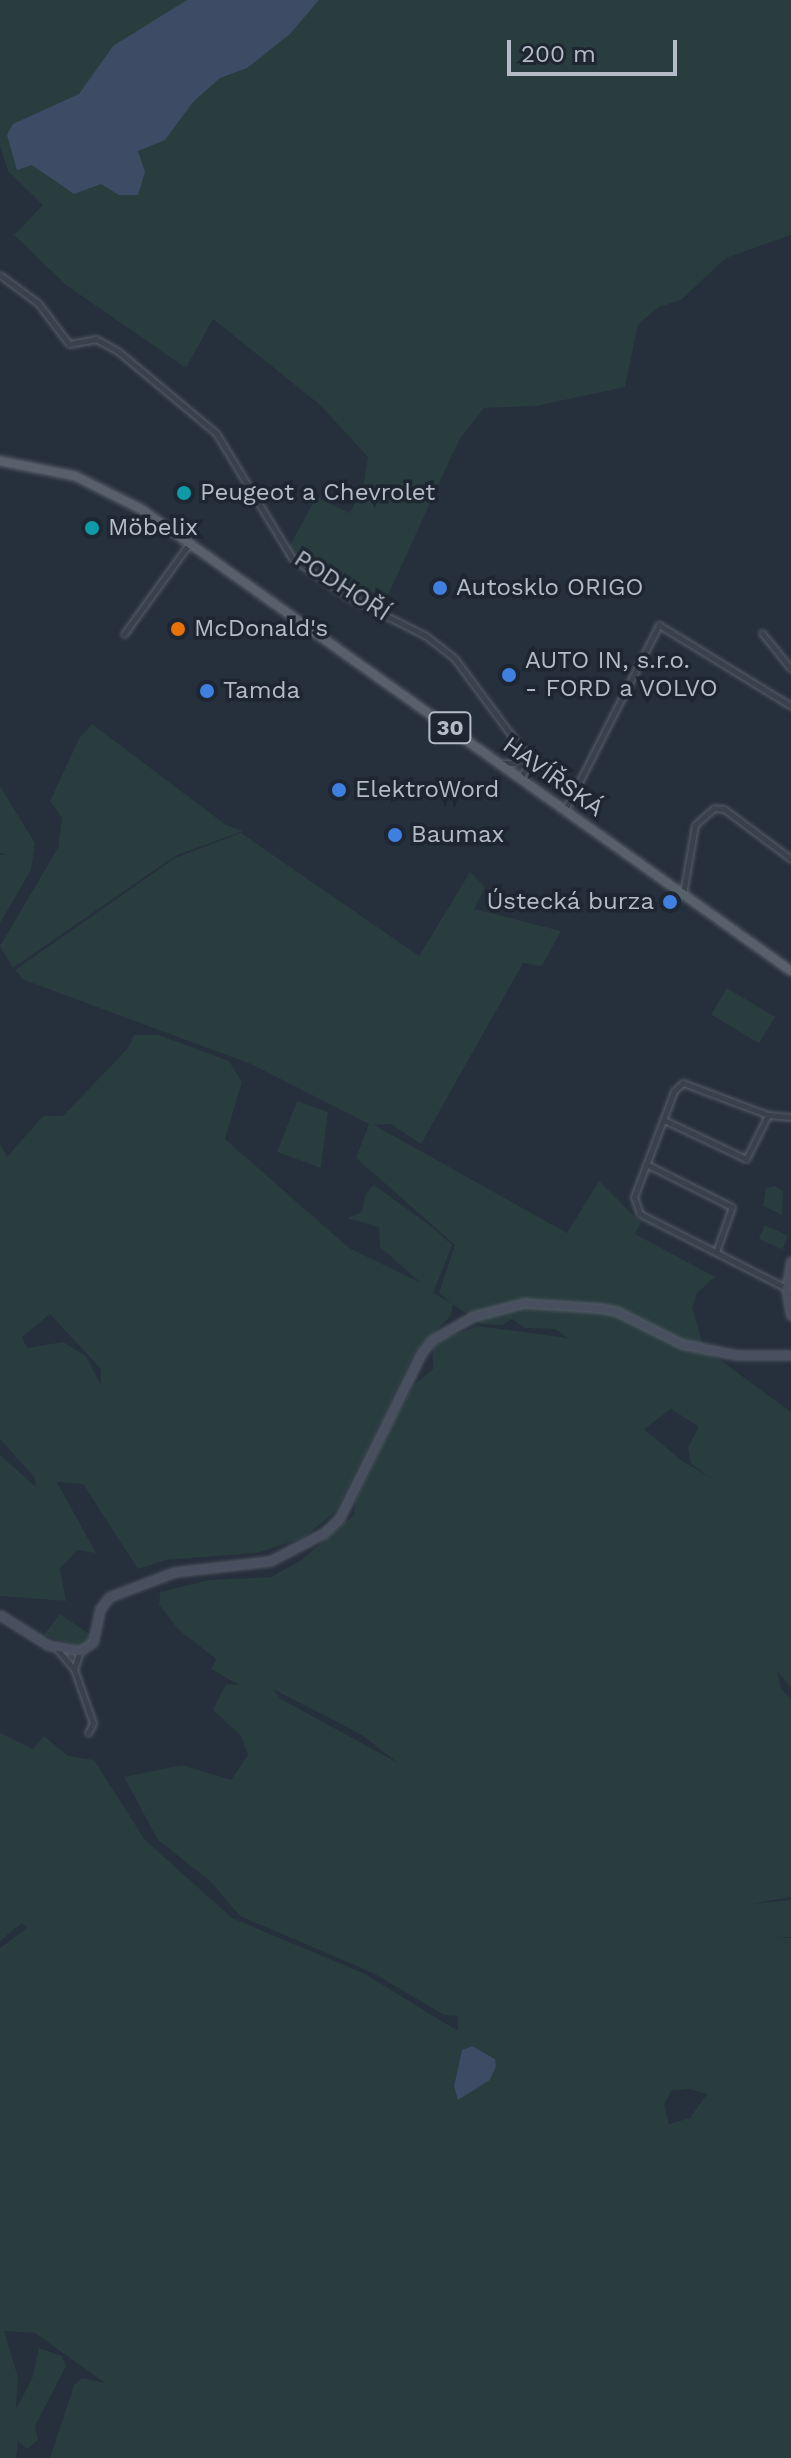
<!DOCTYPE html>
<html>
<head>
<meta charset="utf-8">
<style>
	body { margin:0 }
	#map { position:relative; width:791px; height:2458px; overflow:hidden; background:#262f3c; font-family:"Work Sans",sans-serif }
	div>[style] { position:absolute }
	.green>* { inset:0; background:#293c3e; transform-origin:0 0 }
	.water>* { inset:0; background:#3d4c64 }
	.roads { filter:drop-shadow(0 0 2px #575f6a) drop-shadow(0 0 2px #575f6a) }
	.street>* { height:5px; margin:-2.5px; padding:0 2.5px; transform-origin:2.5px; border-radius:2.5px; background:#39414c }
	.secondary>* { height:7px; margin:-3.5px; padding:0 3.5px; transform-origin:3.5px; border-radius:3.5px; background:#48505f }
	.primary>* { height:8px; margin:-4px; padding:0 4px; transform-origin:4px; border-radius:4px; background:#58606c }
	.dots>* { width:22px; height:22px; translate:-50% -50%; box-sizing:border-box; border:4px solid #1e2631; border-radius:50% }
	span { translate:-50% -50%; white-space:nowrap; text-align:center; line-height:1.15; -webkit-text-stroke:7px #1e2631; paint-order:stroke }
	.shield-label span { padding:2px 6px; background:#1e2631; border:2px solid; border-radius:6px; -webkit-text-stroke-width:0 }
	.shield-label { font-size:22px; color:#b5bcc7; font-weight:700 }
	.poi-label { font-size:24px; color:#b5bcc7 }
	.left { translate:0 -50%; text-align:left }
	.right { translate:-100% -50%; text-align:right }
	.street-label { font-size:24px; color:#b5bcc7 }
	.scale { position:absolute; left:507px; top:40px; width:170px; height:36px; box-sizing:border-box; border:4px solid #b5bcc7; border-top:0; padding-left:10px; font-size:24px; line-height:28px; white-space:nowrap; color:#b5bcc7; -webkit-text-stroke:6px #1e2631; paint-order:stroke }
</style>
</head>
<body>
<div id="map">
	<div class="green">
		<div style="clip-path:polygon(0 0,791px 0,791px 235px,726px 258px,681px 300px,659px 307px,638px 324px,625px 387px,536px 406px,484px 408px,459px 440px,377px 619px,284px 557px,316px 497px,350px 513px,364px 482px,368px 457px,320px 405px,213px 319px,186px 368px,66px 285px,14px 235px,43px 205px,8px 171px,0 146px)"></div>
		<div style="clip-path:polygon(92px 724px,226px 825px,243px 831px,175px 856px,13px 968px,0 946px,58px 848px,62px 818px,50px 801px,80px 737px)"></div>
		<div style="clip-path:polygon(0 786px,35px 843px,31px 870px,0 923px,0 855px,7px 854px,0 853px)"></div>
		<div style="clip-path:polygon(evenodd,241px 833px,419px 956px,470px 872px,485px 887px,474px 909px,561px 931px,542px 966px,523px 963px,421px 1144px,391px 1124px,374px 1125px,567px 1233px,599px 1181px,641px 1223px,635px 1234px,715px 1277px,697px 1293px,692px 1307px,704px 1348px,791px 1412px,791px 1687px,777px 1671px,781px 1688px,791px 1699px,791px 1897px,753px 1904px,791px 1900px,791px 1937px,777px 1937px,791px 1938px,791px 2458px,50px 2458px,74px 2385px,82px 2378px,105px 2383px,35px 2333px,4px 2331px,18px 2377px,16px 2409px,32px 2379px,39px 2348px,62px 2356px,66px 2366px,35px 2426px,38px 2440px,27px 2449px,18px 2441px,16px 2458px,0 2458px,0 1948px,27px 1928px,22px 1923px,0 1941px,0 1733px,33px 1749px,44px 1736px,68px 1756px,94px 1760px,145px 1840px,232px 1918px,365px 1974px,458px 2031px,458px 2016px,444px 2015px,373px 1973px,240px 1916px,210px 1881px,158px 1840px,124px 1777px,182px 1765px,231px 1780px,248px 1755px,241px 1736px,213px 1710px,226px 1684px,239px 1685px,211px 1669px,216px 1659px,179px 1630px,159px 1605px,160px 1592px,209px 1580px,271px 1577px,300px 1561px,354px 1515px,355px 1502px,394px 1421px,414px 1385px,433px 1369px,433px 1348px,442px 1339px,478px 1326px,568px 1338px,555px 1329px,525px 1328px,512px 1319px,502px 1325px,481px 1324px,453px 1304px,451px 1316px,416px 1350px,336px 1511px,303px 1538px,257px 1553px,166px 1560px,138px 1569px,83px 1484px,57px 1482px,96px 1553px,77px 1550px,60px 1569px,66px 1601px,0 1596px,0 1455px,36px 1487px,35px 1478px,0 1439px,0 1143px,7px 1157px,43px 1116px,63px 1116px,128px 1048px,134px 1035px,159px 1035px,229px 1061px,242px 1082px,225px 1139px,349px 1248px,421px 1283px,380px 1247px,379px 1227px,347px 1218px,362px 1212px,366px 1193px,374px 1185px,432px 1227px,452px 1245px,433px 1293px,451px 1303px,439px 1293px,455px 1245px,356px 1158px,369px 1124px,251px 1064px,24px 980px,15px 970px,175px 858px,241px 833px,50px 1314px,101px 1369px,101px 1385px,86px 1356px,63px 1342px,27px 1348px,22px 1337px,50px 1314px,241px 833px,671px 1409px,699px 1427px,688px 1447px,691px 1464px,713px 1479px,681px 1460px,644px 1429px,671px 1409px,241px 833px,273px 1689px,362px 1735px,398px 1763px,281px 1699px,273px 1689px,241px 833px,472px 2046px,495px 2059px,490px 2080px,458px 2099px,454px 2086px,462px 2050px,472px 2046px,241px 833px,690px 2089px,707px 2094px,690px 2118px,669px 2124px,664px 2105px,671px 2091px,690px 2089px)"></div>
		<div style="left:727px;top:988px;width:56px;height:31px;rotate:31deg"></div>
		<div style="clip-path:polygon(297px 1101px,328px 1112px,321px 1168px,277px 1152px)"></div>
		<div style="clip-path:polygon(776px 1186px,783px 1191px,782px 1215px,763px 1206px,766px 1188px)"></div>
		<div style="left:765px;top:1225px;width:26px;height:15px;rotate:25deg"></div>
		<div style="clip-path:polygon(60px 1614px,91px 1635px,90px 1641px,80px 1647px,44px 1635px)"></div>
	</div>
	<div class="water">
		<div style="clip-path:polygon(187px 0,319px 0,290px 34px,247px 68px,220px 78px,193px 102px,165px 140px,138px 151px,145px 172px,138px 195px,119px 195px,101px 184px,74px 194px,32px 165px,17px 170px,7px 135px,13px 124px,79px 94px,113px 46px)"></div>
		<div style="clip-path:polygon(472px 2046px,495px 2059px,496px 2066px,490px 2080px,458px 2100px,454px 2086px,462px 2050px)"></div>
	</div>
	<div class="roads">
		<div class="street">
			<div style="left:0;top:275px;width:47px;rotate:36.4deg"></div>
			<div style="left:38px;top:303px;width:51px;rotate:52.9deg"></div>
			<div style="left:69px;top:344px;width:27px;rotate:-10deg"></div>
			<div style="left:96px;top:339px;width:26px;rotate:29deg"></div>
			<div style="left:119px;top:352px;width:126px;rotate:39.9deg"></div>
			<div style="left:216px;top:433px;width:146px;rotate:58.7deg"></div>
			<div style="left:292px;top:558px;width:65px;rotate:34.9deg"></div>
			<div style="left:345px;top:595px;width:91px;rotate:26.8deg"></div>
			<div style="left:426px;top:636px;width:37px;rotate:38deg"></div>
			<div style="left:455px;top:659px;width:119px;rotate:53.5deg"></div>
			<div style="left:526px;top:755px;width:11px;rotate:80deg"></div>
			<div style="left:528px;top:766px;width:14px;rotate:124deg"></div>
			<div style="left:762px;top:633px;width:46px;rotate:51.1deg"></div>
			<div style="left:124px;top:634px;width:111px;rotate:-54.2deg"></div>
			<div style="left:503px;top:763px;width:11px"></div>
			<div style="left:514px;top:763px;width:15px;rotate:-67deg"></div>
			<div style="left:565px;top:810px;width:208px;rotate:-63.1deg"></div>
			<div style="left:659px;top:625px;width:155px;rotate:31.5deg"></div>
			<div style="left:683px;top:894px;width:70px;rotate:-80.1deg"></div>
			<div style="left:695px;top:825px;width:25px;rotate:-42deg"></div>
			<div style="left:714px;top:808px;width:10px;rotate:6deg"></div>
			<div style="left:724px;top:809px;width:84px;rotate:36.7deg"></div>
			<div style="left:664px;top:1120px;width:91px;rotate:25.4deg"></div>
			<div style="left:746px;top:1159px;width:49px;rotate:-63.4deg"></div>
			<div style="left:646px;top:1164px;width:96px;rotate:26.6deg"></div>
			<div style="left:732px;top:1207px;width:48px;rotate:109.6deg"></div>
			<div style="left:786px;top:1288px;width:164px;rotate:-153.1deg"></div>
			<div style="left:640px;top:1214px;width:18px;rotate:-109deg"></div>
			<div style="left:634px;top:1197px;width:113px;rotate:-69.3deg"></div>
			<div style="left:674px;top:1091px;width:12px;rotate:-42deg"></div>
			<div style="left:683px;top:1083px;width:91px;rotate:20.6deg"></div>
			<div style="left:768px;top:1115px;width:23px;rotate:5deg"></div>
			<div style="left:57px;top:1649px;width:25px;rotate:50deg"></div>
			<div style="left:80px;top:1651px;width:19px;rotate:108deg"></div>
			<div style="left:74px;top:1669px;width:57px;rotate:70.6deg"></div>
			<div style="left:93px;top:1723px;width:11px;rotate:117deg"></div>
		</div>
		<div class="secondary">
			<div style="left:791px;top:1261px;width:27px;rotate:100deg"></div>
			<div style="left:786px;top:1288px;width:28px;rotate:80deg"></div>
			<div style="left:0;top:1615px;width:57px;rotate:32deg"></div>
			<div style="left:48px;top:1645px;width:33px;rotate:11deg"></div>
			<div style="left:80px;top:1651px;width:16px;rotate:-35deg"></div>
			<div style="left:93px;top:1642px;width:34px;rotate:-78deg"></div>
			<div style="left:100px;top:1609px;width:15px;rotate:-53deg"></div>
			<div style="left:109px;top:1597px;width:70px;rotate:-21deg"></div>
			<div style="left:174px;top:1572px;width:97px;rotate:-6.5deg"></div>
			<div style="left:270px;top:1561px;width:61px;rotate:-27.4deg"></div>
			<div style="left:324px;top:1533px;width:21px;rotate:-43deg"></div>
			<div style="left:339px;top:1519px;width:186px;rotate:-63.6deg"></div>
			<div style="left:422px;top:1352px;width:17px;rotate:-50deg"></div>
			<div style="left:433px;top:1339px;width:47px;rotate:-29.3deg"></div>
			<div style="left:474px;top:1316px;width:52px;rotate:-14.6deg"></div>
			<div style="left:524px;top:1303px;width:75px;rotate:3.8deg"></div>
			<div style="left:599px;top:1308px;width:17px;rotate:10deg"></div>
			<div style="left:616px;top:1311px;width:74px;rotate:26.6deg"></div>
			<div style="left:682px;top:1344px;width:56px;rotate:11.3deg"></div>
			<div style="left:737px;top:1355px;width:54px"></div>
		</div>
		<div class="primary">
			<div style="left:0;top:461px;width:76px;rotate:11.3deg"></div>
			<div style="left:75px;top:476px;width:74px;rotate:26.6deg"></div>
			<div style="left:141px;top:509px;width:797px;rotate:35.4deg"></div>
		</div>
	</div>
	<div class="dots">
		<div style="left:184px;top:493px;background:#0f9aa8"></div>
		<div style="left:92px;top:528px;background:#0f9aa8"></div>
		<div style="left:440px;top:588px;background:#3f7fe0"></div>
		<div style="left:178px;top:629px;background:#e8710a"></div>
		<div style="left:509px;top:675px;background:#3f7fe0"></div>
		<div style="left:207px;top:691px;background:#3f7fe0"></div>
		<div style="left:339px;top:790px;background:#3f7fe0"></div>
		<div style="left:395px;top:835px;background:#3f7fe0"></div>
		<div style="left:670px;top:902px;background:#3f7fe0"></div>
	</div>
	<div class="shield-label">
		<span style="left:450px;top:728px">30</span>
	</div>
	<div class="poi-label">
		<span class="left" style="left:200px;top:493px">Peugeot a Chevrolet</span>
		<span class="left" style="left:108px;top:528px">Möbelix</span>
		<span class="left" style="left:456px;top:588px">Autosklo ORIGO</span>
		<span class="left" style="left:194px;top:629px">McDonald's</span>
		<span class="left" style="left:525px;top:675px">AUTO IN, s.r.o.<br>- FORD a VOLVO</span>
		<span class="left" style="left:223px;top:691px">Tamda</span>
		<span class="left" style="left:355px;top:790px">ElektroWord</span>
		<span class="left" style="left:411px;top:835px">Baumax</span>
		<span class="right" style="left:654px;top:902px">Ústecká burza</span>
	</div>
	<div class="street-label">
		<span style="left:342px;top:586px;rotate:33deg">PODHOŘÍ</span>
		<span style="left:553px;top:777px;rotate:36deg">HAVÍŘSKÁ</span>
	</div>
	<div class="scale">200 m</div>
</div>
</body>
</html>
